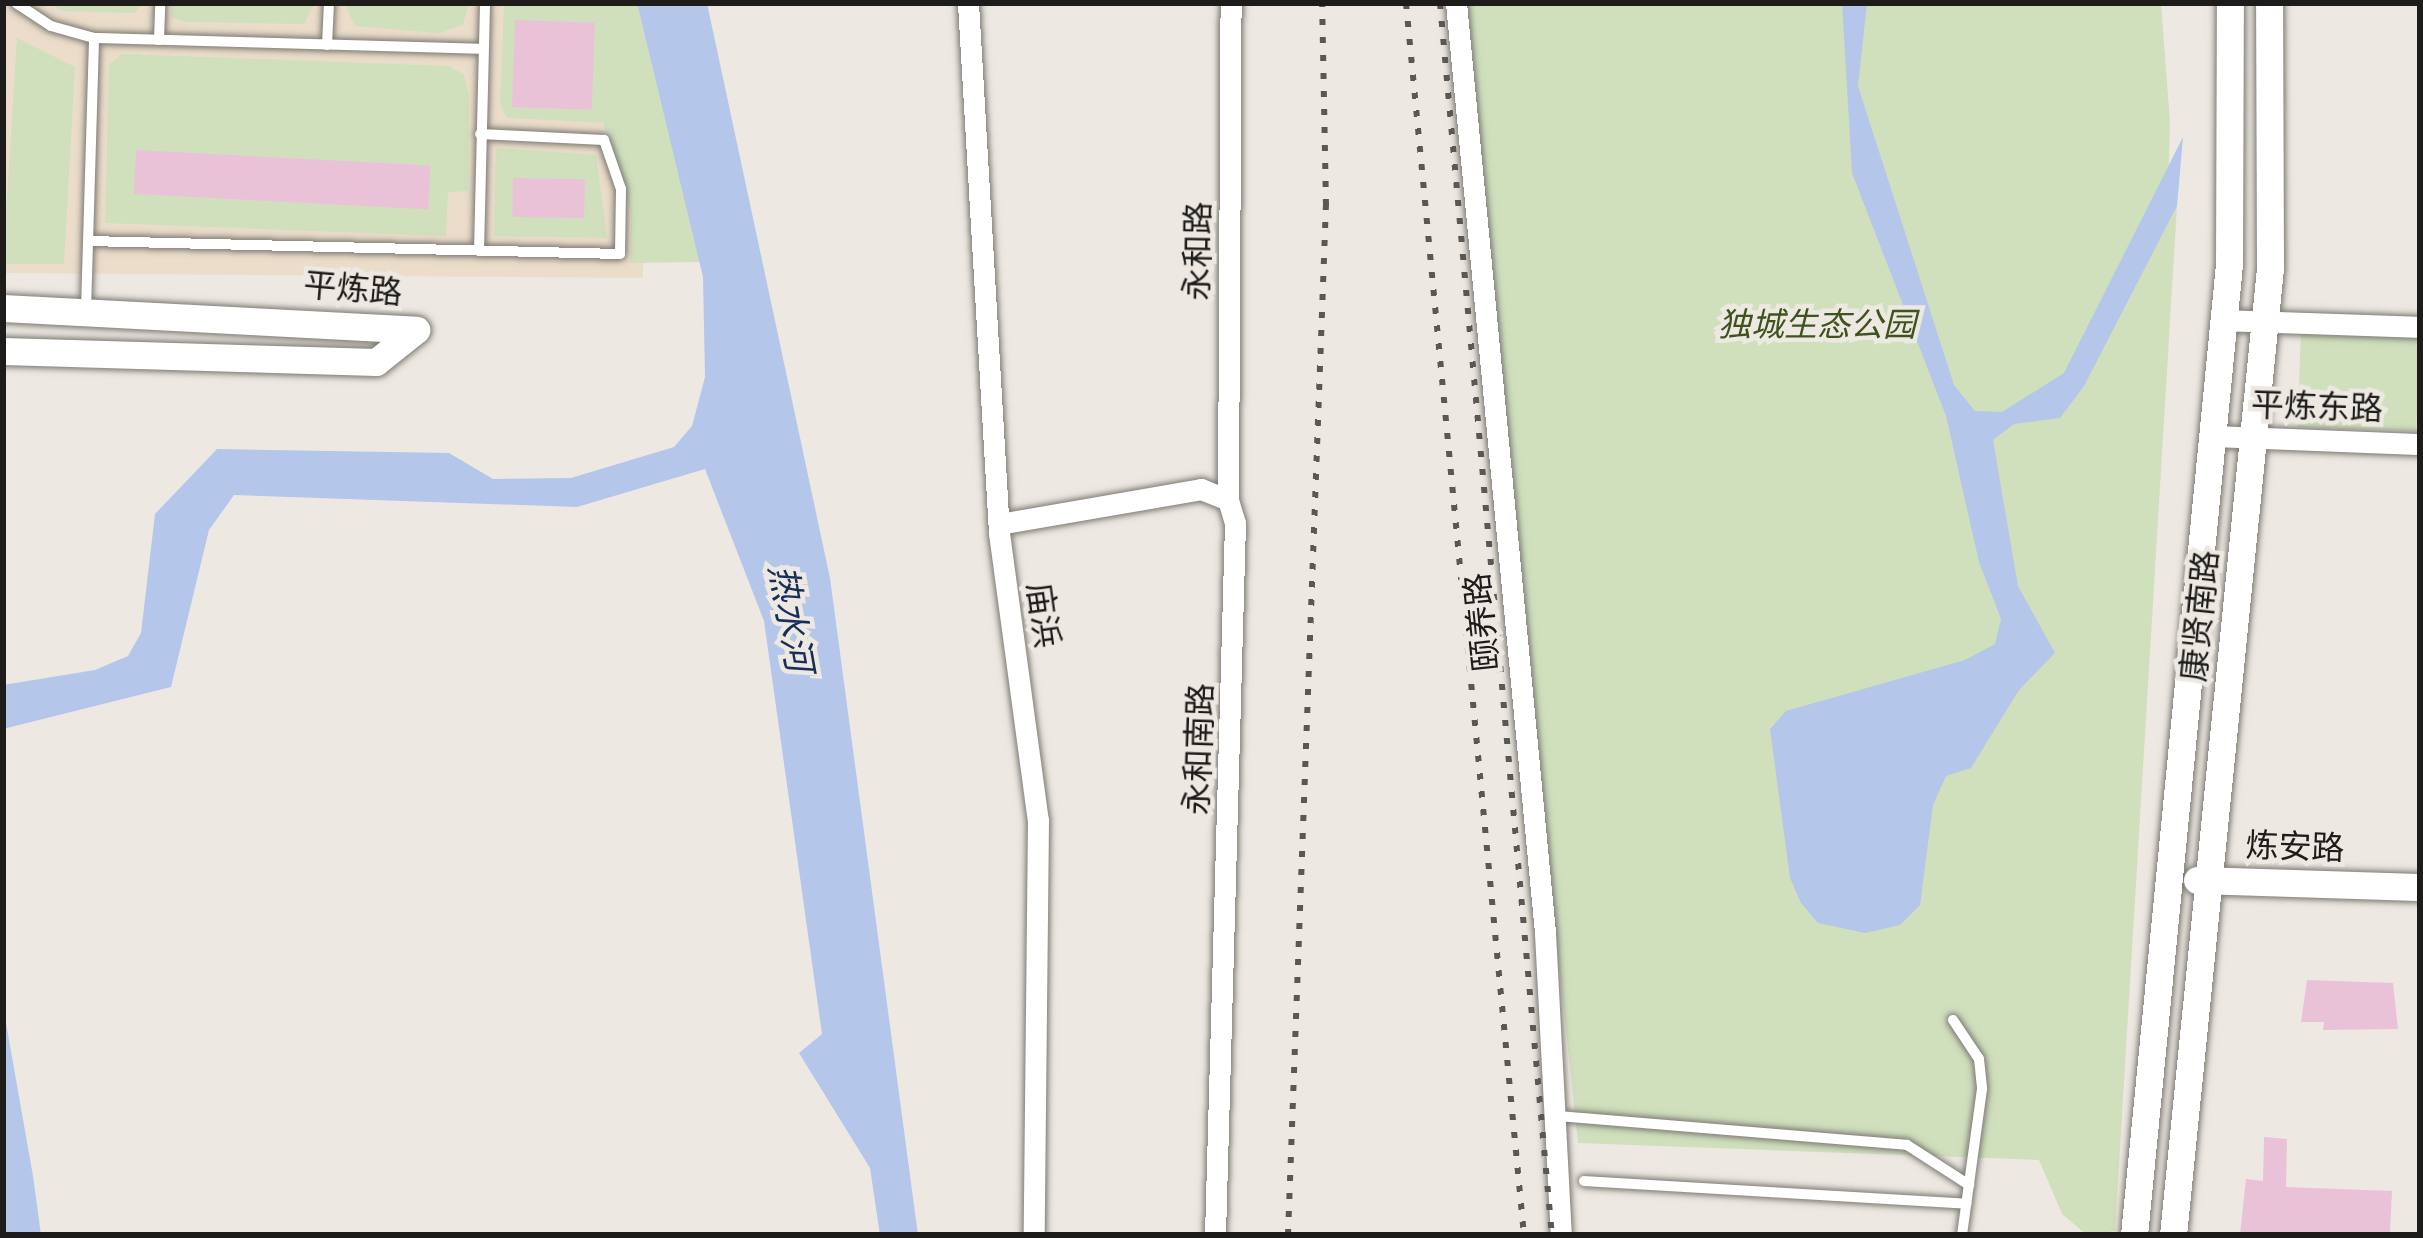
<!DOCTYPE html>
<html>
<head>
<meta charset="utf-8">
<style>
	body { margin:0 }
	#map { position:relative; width:2423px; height:1238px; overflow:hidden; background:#ede9e2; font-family:Lora,"Noto Sans SC",serif }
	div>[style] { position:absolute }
	.industrial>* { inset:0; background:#ebddca }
	.green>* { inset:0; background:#d0e0bd; transform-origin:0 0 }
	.water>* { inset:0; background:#b4c6ea }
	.building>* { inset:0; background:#eac2d8; transform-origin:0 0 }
	.roads { filter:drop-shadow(0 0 3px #7e7a74) drop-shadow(0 0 3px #7e7a74) }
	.service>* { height:10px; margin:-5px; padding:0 5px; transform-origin:5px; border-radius:5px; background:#fff }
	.minor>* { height:21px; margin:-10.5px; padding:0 10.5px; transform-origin:10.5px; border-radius:10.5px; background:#fff }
	.tertiary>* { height:27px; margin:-13.5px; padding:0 13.5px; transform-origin:13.5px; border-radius:13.5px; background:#fff }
	.rail>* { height:6px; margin-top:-3px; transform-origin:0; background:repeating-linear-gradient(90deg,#5a5855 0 6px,transparent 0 18px) }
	span { translate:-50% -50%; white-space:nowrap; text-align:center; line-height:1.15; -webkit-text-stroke:9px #ede9e2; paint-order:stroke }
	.street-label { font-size:33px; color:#1d1c1a }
	.park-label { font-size:33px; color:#3f541d; font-style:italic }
	.water-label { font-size:36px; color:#192d59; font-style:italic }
	.frame { position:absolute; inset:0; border:6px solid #1d1c1a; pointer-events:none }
</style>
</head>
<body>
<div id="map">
	<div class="industrial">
		<div style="clip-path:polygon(3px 3px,603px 3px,644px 214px,643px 278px,3px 273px)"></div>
	</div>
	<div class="green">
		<div style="clip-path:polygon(51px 3px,142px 3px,135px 13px,62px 11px)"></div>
		<div style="clip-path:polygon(171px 3px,315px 3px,304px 24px,185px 22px,171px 17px)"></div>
		<div style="clip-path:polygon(344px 3px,469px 3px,463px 25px,439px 33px,355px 26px)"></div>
		<div style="clip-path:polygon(504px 3px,637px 3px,700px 262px,630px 263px,631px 213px,603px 123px,507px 118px,500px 104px)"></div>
		<div style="clip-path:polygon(1456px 3px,2161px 3px,2170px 122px,2167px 221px,2177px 206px,2115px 1231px,2087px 1235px,2062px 1214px,2039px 1160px,1578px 1143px)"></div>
		<div style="clip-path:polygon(17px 38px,75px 67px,64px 264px,3px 264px)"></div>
		<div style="clip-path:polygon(122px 54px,449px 66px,464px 75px,469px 95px,468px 191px,448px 192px,446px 236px,105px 223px,109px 64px)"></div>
		<div style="clip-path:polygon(496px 148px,596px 155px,607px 238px,494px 236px)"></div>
		<div style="left:2301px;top:326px;width:119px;height:101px;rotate:2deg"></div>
	</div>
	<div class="water">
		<div style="clip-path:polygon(637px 3px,707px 3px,830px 578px,918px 1235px,880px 1235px,870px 1168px,799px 1053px,822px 1034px,764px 621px,705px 469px,577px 507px,234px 495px,209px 530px,171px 687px,3px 729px,3px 685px,95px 670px,128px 656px,141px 633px,155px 514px,217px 449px,449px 453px,493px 479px,571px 478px,674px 447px,692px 426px,705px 377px,703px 277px)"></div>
		<div style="clip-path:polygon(1842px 3px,1867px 3px,1858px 86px,1954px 385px,1975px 411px,2002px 412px,2064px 373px,2183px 137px,2177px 206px,2084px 386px,2060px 418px,2014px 424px,1993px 440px,2018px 586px,2055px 653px,2019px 690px,1971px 768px,1946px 776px,1933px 805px,1920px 905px,1900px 925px,1865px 933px,1818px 923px,1801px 903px,1790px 878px,1770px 729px,1786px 711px,1965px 660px,1995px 644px,2001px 619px,1979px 562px,1946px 416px,1852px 173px)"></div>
		<div style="clip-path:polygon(3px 1006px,33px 1176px,41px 1235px,3px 1235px)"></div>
	</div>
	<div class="building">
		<div style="left:515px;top:20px;width:80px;height:87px;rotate:2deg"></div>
		<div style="left:136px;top:150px;width:295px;height:44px;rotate:3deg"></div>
		<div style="left:513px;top:178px;width:72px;height:39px;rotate:1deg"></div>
		<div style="clip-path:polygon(2307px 980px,2393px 983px,2398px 1029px,2323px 1030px,2324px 1022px,2301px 1022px)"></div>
		<div style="clip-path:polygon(2264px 1137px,2287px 1139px,2286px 1187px,2392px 1191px,2390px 1233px,2240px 1235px,2246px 1179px,2263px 1181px)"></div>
	</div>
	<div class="roads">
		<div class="service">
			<div style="left:16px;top:3px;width:42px;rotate:33.3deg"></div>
			<div style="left:51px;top:26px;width:45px;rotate:15.6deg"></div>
			<div style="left:94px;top:38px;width:389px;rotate:1.6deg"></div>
			<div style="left:159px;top:40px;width:37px;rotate:-88deg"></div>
			<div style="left:327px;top:45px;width:42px;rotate:-87.3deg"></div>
			<div style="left:88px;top:241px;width:532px;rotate:1.4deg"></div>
			<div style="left:620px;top:254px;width:65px;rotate:-89.1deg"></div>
			<div style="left:621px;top:189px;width:52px;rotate:-109.1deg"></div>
			<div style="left:604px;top:140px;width:124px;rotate:-177.2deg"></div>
			<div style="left:479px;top:251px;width:248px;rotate:-88.6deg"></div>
			<div style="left:86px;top:310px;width:272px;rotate:-88.3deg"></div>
			<div style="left:1953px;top:1020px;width:47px;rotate:56.3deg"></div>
			<div style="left:1979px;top:1059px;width:30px;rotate:84deg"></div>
			<div style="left:1982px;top:1089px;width:147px;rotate:97.8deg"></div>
			<div style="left:1557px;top:1116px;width:351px;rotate:4.7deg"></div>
			<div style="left:1907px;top:1145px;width:74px;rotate:32.8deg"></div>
			<div style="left:1584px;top:1181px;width:383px;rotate:3.4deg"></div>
		</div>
		<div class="minor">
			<div style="left:968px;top:3px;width:531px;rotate:86.65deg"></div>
			<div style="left:999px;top:533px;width:290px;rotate:82.3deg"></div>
			<div style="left:1038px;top:820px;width:415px;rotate:90.6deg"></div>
			<div style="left:1456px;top:3px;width:934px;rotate:84.53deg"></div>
			<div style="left:1545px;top:933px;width:302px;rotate:87deg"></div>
			<div style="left:2223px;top:320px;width:197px;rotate:2deg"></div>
			<div style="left:2211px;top:436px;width:209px;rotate:2.2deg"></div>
			<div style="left:1228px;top:500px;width:497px;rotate:-89.7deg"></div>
			<div style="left:999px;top:524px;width:205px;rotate:-9.8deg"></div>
			<div style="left:1201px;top:489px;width:29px;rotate:22deg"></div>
			<div style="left:1228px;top:500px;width:24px;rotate:73deg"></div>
			<div style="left:1235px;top:523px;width:712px;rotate:91.61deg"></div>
		</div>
		<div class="tertiary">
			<div style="left:3px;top:308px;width:414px;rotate:3deg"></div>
			<div style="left:3px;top:351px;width:373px;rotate:1.7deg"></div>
			<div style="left:376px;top:362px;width:51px;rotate:-38.7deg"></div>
			<div style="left:2197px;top:880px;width:223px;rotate:1.8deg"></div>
			<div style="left:2134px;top:1235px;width:976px;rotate:-84.41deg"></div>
			<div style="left:2229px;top:264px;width:261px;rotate:-89.8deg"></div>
			<div style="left:2173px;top:1235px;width:971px;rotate:-84.27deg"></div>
			<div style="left:2270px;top:269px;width:266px;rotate:-90.2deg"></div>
		</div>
	</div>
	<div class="rail">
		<div style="left:1406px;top:3px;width:1238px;rotate:84.53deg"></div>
		<div style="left:1440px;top:3px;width:1237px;rotate:84.81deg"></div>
		<div style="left:1288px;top:1235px;width:1031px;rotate:-87.89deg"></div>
		<div style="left:1326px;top:205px;width:202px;rotate:-91.1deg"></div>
	</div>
	<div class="street-label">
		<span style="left:1198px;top:251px;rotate:-89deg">永和路</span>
		<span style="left:353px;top:289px;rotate:5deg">平炼路</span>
		<span style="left:2317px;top:407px;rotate:2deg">平炼东路</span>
		<span style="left:1043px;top:615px;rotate:82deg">庙浜</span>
		<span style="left:2200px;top:616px;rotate:-84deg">康贤南路</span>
		<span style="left:1482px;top:622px;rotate:-96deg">颐养路</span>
		<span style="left:1199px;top:749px;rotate:-88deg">永和南路</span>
		<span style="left:2295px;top:847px;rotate:2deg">炼安路</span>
	</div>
	<div class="park-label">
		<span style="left:1817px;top:325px">独城生态公园</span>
	</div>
	<div class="water-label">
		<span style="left:791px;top:618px;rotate:80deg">热水河</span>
	</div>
	<div class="frame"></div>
</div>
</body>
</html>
